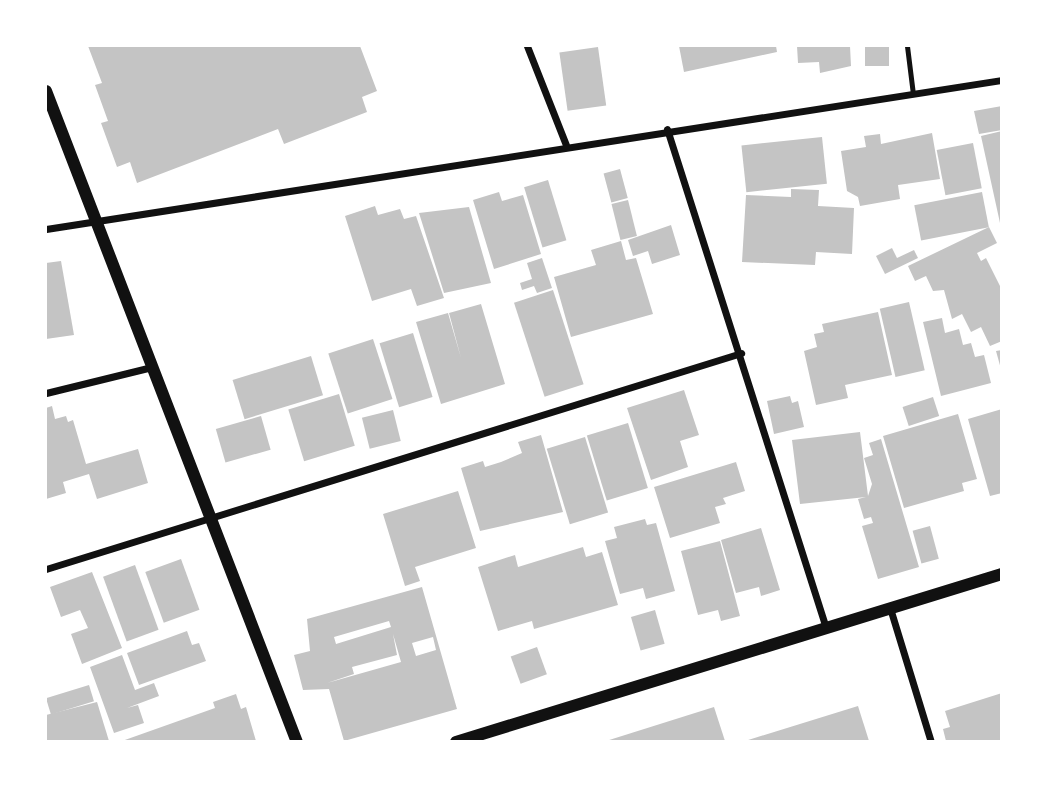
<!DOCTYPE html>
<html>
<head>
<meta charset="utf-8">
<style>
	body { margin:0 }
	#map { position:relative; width:1047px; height:787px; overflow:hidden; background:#fff; font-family:"PT Sans",sans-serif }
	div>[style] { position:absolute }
	.building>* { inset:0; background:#c4c4c4; transform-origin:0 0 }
	.service>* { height:5px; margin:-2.5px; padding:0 2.5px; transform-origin:2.5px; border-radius:2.5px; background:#111 }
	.minor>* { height:7px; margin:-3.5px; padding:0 3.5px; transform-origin:3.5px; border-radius:3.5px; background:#111 }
	.tertiary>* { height:12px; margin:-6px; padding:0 6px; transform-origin:6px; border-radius:6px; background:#111 }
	span { translate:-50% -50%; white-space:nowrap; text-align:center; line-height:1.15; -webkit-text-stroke:5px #fff; paint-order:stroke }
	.frame { position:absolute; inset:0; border:47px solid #fff; pointer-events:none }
</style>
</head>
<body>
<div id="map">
	<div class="building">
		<div style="clip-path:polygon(88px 46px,360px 46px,377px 91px,362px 97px,367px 112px,284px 144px,278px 129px,137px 183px,130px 162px,117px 167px,101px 123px,108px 121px,95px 85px,102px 83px)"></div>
		<div style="clip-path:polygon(679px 46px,776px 46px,777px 52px,684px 72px)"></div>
		<div style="clip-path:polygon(797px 46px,850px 46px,851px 66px,820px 73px,819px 62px,798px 63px)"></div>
		<div style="left:865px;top:46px;width:24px;height:20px"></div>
		<div style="left:598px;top:47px;width:59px;height:39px;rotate:82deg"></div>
		<div style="clip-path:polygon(1002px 106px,1002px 130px,979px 134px,974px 111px)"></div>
		<div style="clip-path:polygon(1002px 131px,1002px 223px,1000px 223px,981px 136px)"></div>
		<div style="clip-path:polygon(932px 133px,940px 179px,898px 185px,900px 199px,860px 206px,858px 197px,847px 191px,841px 151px,866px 147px,864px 136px,880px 134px,881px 144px)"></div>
		<div style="left:822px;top:137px;width:47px;height:81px;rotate:84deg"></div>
		<div style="left:973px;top:143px;width:46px;height:37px;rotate:79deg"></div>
		<div style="left:620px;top:169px;width:30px;height:17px;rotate:75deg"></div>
		<div style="left:548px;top:180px;width:63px;height:25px;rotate:73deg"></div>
		<div style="clip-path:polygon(791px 189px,819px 190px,818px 206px,854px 208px,852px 254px,816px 252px,815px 265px,742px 262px,746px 195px,791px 197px)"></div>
		<div style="clip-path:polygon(499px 192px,502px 201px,523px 195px,541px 254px,494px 269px,473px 200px)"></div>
		<div style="left:982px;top:192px;width:36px;height:69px;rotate:79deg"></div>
		<div style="left:628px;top:200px;width:37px;height:17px;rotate:76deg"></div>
		<div style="clip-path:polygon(375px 206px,378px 215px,400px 209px,404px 219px,416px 216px,444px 298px,417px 306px,411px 289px,372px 301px,345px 216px)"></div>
		<div style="clip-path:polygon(469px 207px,491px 283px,444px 293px,419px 213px)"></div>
		<div style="clip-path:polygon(671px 225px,680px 255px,652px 264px,648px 251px,633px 256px,628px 240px)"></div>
		<div style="clip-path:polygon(989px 227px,997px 243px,977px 253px,981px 261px,986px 258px,1002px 290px,1002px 341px,990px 346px,981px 327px,971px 332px,962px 314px,952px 319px,944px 290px,933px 291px,926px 276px,915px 281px,908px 266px)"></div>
		<div style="clip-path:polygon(621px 241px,626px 260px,636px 258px,653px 314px,571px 337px,554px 277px,596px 265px,591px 250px)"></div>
		<div style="clip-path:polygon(892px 248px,897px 258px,914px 250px,918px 258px,885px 274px,876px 256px)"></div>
		<div style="clip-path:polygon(542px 258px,552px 288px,537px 293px,534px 286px,522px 290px,520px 283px,532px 279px,527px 263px)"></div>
		<div style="clip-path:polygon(61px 261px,74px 335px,46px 339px,46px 263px)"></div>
		<div style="left:553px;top:290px;width:99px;height:41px;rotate:72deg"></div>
		<div style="left:909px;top:302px;width:70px;height:30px;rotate:77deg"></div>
		<div style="clip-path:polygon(481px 304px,505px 384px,441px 404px,416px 322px,448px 313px,461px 358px,449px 313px)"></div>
		<div style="clip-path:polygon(878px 312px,892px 375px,845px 385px,848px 398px,816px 405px,804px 351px,817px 347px,814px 334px,824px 332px,822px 324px)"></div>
		<div style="clip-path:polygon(942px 318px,945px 333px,959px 329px,963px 345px,971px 343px,975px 357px,984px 355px,991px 383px,941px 396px,923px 322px)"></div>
		<div style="left:413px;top:333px;width:67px;height:35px;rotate:73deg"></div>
		<div style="left:373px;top:339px;width:63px;height:47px;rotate:72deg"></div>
		<div style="clip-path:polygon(1002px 350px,1002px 369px,1001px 369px,996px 351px)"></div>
		<div style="left:311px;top:356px;width:41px;height:82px;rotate:73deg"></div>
		<div style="clip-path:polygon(684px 390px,699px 435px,680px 441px,688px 467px,651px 480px,627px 408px)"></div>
		<div style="left:339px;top:394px;width:54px;height:53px;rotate:73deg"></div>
		<div style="clip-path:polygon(790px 396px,792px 403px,798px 401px,804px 427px,774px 434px,767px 401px)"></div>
		<div style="left:933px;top:397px;width:20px;height:32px;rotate:72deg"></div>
		<div style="clip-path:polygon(52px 406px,55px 419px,66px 416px,68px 422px,73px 420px,86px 464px,138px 449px,148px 483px,97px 499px,89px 474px,63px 482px,66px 493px,46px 499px,46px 408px)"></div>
		<div style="clip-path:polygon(1002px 409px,1002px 493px,990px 496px,968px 419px)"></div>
		<div style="left:393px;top:410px;width:32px;height:32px;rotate:76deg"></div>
		<div style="clip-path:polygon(958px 414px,977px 479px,962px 483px,964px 491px,904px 508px,883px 436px)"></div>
		<div style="left:261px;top:416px;width:35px;height:47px;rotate:74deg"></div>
		<div style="left:628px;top:423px;width:68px;height:43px;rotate:73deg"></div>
		<div style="clip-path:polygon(860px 432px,868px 496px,872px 484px,864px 458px,873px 455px,869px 443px,881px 439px,919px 567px,878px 579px,862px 526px,873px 523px,871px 517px,864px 519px,858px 499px,866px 497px,800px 504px,792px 440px)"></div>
		<div style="clip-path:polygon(541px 435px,563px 512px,480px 531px,461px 468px,483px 461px,485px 467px,501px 462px,522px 453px,518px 442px)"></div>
		<div style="left:585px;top:437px;width:79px;height:40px;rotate:73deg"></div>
		<div style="clip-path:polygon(736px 462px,745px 491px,723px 498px,726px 504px,715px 507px,720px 523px,670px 538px,654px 487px)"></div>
		<div style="clip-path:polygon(458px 491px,476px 548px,415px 567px,420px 581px,405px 586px,383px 514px)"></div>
		<div style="clip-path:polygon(645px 519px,647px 525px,656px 523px,675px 591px,646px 599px,643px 588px,620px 594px,605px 541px,617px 538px,614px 527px)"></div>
		<div style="left:930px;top:526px;width:34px;height:18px;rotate:75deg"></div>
		<div style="clip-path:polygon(761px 528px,780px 590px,761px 596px,759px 587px,736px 593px,721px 540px)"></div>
		<div style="clip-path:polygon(720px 541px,740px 616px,721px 621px,718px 610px,698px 615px,681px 551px)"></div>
		<div style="clip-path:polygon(583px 547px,586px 557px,602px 552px,618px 605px,534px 629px,532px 621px,498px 631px,478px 567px,515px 555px,518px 567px)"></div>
		<div style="left:181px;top:559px;width:54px;height:38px;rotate:70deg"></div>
		<div style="left:135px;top:565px;width:69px;height:34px;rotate:70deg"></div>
		<div style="clip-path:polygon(92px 572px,122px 648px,82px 664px,71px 634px,88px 628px,80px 610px,61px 617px,50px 587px)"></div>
		<div style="clip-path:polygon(evenodd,422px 587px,457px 709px,344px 741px,329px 689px,303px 690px,294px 655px,310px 651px,307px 619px,422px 587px,389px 621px,391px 627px,336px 644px,334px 637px,389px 621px,422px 587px,393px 634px,401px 662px,327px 683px,354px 674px,352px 667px,397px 655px,393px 634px,422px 587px,433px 637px,436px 650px,416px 656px,412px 643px,433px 637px)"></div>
		<div style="left:655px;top:610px;width:35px;height:25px;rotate:74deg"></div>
		<div style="clip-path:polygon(187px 631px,192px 645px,199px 643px,206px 661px,139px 685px,127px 653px)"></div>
		<div style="left:537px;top:647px;width:29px;height:28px;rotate:70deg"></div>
		<div style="clip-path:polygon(122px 655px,135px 690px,154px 683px,159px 696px,127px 708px,138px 705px,144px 723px,114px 733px,90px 667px)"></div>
		<div style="left:89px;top:685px;width:17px;height:45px;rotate:73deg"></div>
		<div style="clip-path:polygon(1002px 693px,1002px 741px,946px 741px,943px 729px,950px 727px,945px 711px)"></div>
		<div style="clip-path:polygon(236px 694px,241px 709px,246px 707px,256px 741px,122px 741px,215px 708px,213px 702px)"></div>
		<div style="clip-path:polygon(97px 702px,109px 741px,46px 741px,46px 715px)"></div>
		<div style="clip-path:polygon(858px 706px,869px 741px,745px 741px)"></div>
		<div style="clip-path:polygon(714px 707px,725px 741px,606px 741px)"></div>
	</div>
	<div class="service">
		<div style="left:907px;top:46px;width:48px;rotate:82.9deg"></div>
	</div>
	<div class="minor">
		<div style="left:527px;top:46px;width:106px;rotate:68.5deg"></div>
		<div style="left:667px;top:129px;width:524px;rotate:72.33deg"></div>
		<div style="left:46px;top:229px;width:968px;rotate:-8.86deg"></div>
		<div style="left:46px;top:393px;width:109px;rotate:-13.8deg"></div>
		<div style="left:46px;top:569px;width:728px;rotate:-17.26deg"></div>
		<div style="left:890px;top:608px;width:140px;rotate:73deg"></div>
	</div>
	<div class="tertiary">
		<div style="left:46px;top:91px;width:698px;rotate:68.92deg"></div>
		<div style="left:456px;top:742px;width:571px;rotate:-17.1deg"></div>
	</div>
	<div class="frame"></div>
</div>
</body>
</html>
